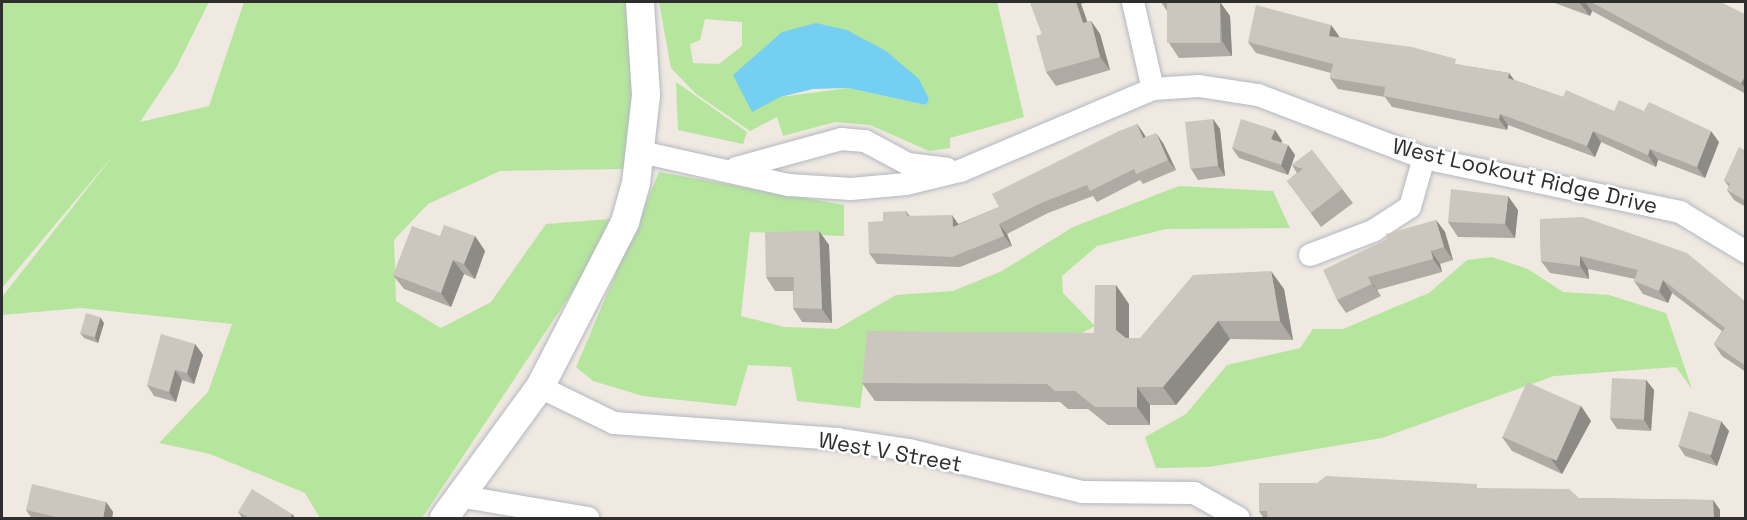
<!DOCTYPE html>
<html>
<head>
<meta charset="utf-8">
<style>
	body { margin:0 }
	#map { position:relative; width:1747px; height:520px; overflow:hidden; background:#efe9e1; font-family:"Space Grotesk",sans-serif }
	div>[style] { position:absolute }
	.green>* { inset:0; background:#b6e59e }
	.water>* { inset:0; background:#75cff0 }
	.roads { filter:drop-shadow(0 0 2px #b4b7c1) drop-shadow(0 0 2px #b4b7c1) }
	.minor>* { height:22px; margin:-11px; padding:0 11px; transform-origin:11px; border-radius:11px; background:#fff }
	.tertiary>* { height:28px; margin:-14px; padding:0 14px; transform-origin:14px; border-radius:14px; background:#fff }
	.wall>* { inset:0; background:#afaba4 }
	.shaded-wall>* { inset:0; background:#8e8b86 }
	.building>* { inset:0; background:#cbc7bf; transform-origin:0 0 }
	span { translate:-50% -50%; white-space:nowrap; text-align:center; line-height:1.15; -webkit-text-stroke:5px #fff; paint-order:stroke }
	.street-label { font-size:22px; color:#2e2e2e }
	.frame { position:absolute; inset:0; border:3px solid #2e2e2e; pointer-events:none }
</style>
</head>
<body>
<div id="map">
	<div class="green">
		<div style="clip-path:polygon(2px 2px,209px 2px,176px 68px,140px 122px,209px 106px,244px 2px,629px 2px,634px 93px,626px 169px,500px 171px,428px 204px,394px 240px,396px 301px,441px 328px,491px 302px,546px 224px,611px 219px,582px 277px,422px 518px,320px 518px,305px 493px,210px 454px,159px 443px,208px 392px,232px 324px,81px 308px,2px 315px,2px 297px,116px 152px,2px 288px)"></div>
		<div style="clip-path:polygon(evenodd,659px 2px,997px 2px,1024px 117px,950px 138px,950px 148px,929px 151px,870px 125px,835px 122px,783px 136px,777px 117px,750px 131px,696px 94px,671px 68px,659px 2px,705px 19px,742px 22px,742px 46px,719px 64px,693px 63px,690px 44px,700px 40px,705px 19px,659px 2px,886px 51px,929px 99px,926px 105px,848px 88px,780px 97px,886px 51px)"></div>
		<div style="clip-path:polygon(676px 82px,747px 132px,743px 144px,678px 130px)"></div>
		<div style="clip-path:polygon(659px 172px,844px 205px,844px 236px,750px 232px,741px 316px,785px 327px,837px 329px,896px 295px,953px 291px,1002px 271px,1073px 227px,1179px 186px,1273px 191px,1290px 228px,1166px 229px,1097px 246px,1062px 276px,1063px 293px,1095px 326px,1065px 342px,868px 349px,860px 408px,797px 401px,791px 367px,748px 365px,736px 406px,643px 396px,593px 381px,576px 367px)"></div>
		<div style="clip-path:polygon(1492px 257px,1528px 269px,1563px 292px,1609px 295px,1666px 313px,1692px 389px,1676px 367px,1554px 376px,1382px 438px,1209px 467px,1156px 468px,1145px 437px,1186px 414px,1227px 365px,1300px 348px,1313px 329px,1343px 329px,1395px 307px,1429px 293px,1467px 260px)"></div>
	</div>
	<div class="water">
		<div style="clip-path:polygon(816px 23px,847px 30px,886px 51px,919px 79px,929px 99px,926px 105px,848px 88px,813px 89px,780px 97px,752px 112px,733px 75px,782px 32px)"></div>
	</div>
	<div class="roads">
		<div class="minor">
			<div style="left:1133px;top:2px;width:89px;rotate:77.1deg"></div>
			<div style="left:641px;top:152px;width:152px;rotate:12.6deg"></div>
			<div style="left:789px;top:185px;width:62px;rotate:3.7deg"></div>
			<div style="left:851px;top:189px;width:55px;rotate:-5.2deg"></div>
			<div style="left:906px;top:184px;width:56px;rotate:-13.5deg"></div>
			<div style="left:960px;top:171px;width:210px;rotate:-23deg"></div>
			<div style="left:1153px;top:89px;width:46px;rotate:-3.7deg"></div>
			<div style="left:1199px;top:86px;width:60px;rotate:8.7deg"></div>
			<div style="left:1258px;top:95px;width:178px;rotate:20.8deg"></div>
			<div style="left:1424px;top:158px;width:262px;rotate:11.9deg"></div>
			<div style="left:1680px;top:212px;width:77px;rotate:31.2deg"></div>
			<div style="left:736px;top:168px;width:109px;rotate:-15.4deg"></div>
			<div style="left:841px;top:139px;width:24px;rotate:5deg"></div>
			<div style="left:865px;top:141px;width:49px;rotate:28.1deg"></div>
			<div style="left:908px;top:164px;width:39px;rotate:7deg"></div>
			<div style="left:1310px;top:255px;width:67px;rotate:-20.9deg"></div>
			<div style="left:1373px;top:231px;width:44px;rotate:-33deg"></div>
			<div style="left:1410px;top:207px;width:51px;rotate:-74.1deg"></div>
			<div style="left:540px;top:387px;width:82px;rotate:25.9deg"></div>
			<div style="left:614px;top:423px;width:224px;rotate:4.1deg"></div>
			<div style="left:837px;top:439px;width:73px;rotate:8.7deg"></div>
			<div style="left:909px;top:450px;width:178px;rotate:13.6deg"></div>
			<div style="left:1082px;top:492px;width:112px;rotate:0.5deg"></div>
			<div style="left:1194px;top:493px;width:51px;rotate:29.1deg"></div>
			<div style="left:464px;top:497px;width:126px;rotate:9.6deg"></div>
		</div>
		<div class="tertiary">
			<div style="left:444px;top:518px;width:162px;rotate:-53.8deg"></div>
			<div style="left:540px;top:387px;width:186px;rotate:-62.7deg"></div>
			<div style="left:625px;top:222px;width:41px;rotate:-74.2deg"></div>
			<div style="left:636px;top:183px;width:89px;rotate:-83.5deg"></div>
			<div style="left:646px;top:95px;width:93px;rotate:-93.7deg"></div>
		</div>
	</div>
	<div class="wall">
		<div style="clip-path:polygon(1030px 2px,1089px 2px,1081px 4px,1087px 22px,1091px 21px,1100px 34px,1110px 70px,1056px 86px,1046px 72px,1042px 34px)"></div>
		<div style="clip-path:polygon(1161px 2px,1220px 2px,1230px 16px,1232px 56px,1179px 58px,1169px 43px,1167px 11px)"></div>
		<div style="clip-path:polygon(1552px 2px,1720px 2px,1746px 15px,1746px 94px,1592px 11px,1590px 16px)"></div>
		<div style="clip-path:polygon(1331px 25px,1339px 37px,1460px 65px,1509px 73px,1514px 80px,1563px 97px,1719px 142px,1705px 178px,1658px 160px,1656px 167px,1601px 142px,1595px 157px,1508px 125px,1507px 130px,1392px 107px,1385px 97px,1338px 89px,1330px 78px,1331px 73px,1256px 53px,1248px 42px)"></div>
		<div style="clip-path:polygon(1213px 119px,1220px 129px,1225px 176px,1198px 180px,1191px 169px)"></div>
		<div style="clip-path:polygon(1137px 124px,1146px 137px,1163px 143px,1176px 170px,1143px 184px,1140px 180px,1097px 202px,1093px 196px,1048px 213px,1007px 234px,1012px 246px,960px 267px,877px 264px,869px 253px,883px 221px,906px 211px,910px 216px,958px 224px,999px 207px)"></div>
		<div style="clip-path:polygon(1275px 130px,1282px 141px,1281px 143px,1288px 145px,1295px 155px,1288px 175px,1239px 158px,1232px 148px)"></div>
		<div style="clip-path:polygon(1312px 150px,1353px 203px,1321px 227px,1287px 181px,1297px 173px,1292px 165px)"></div>
		<div style="clip-path:polygon(1746px 151px,1746px 207px,1734px 200px,1727px 190px,1729px 187px,1724px 180px)"></div>
		<div style="clip-path:polygon(1518px 210px,1515px 238px,1458px 237px,1448px 222px)"></div>
		<div style="clip-path:polygon(1540px 219px,1746px 302px,1746px 372px,1722px 356px,1714px 344px,1722px 331px,1672px 293px,1668px 303px,1643px 294px,1634px 281px,1635px 279px,1588px 269px,1589px 279px,1550px 273px,1541px 261px)"></div>
		<div style="clip-path:polygon(1436px 220px,1445px 232px,1453px 260px,1440px 264px,1442px 272px,1377px 290px,1381px 296px,1346px 313px,1337px 300px)"></div>
		<div style="clip-path:polygon(819px 231px,829px 245px,832px 323px,802px 322px,793px 308px,793px 291px,775px 291px,766px 277px)"></div>
		<div style="clip-path:polygon(440px 236px,475px 236px,485px 251px,475px 279px,464px 274px,451px 307px,404px 289px,393px 275px)"></div>
		<div style="clip-path:polygon(1284px 289px,1293px 340px,1230px 339px,1176px 405px,1150px 405px,1150px 425px,1108px 425px,1088px 409px,1068px 409px,1060px 402px,875px 401px,862px 383px,1094px 333px,1129px 304px,1129px 338px,1140px 338px)"></div>
		<div style="clip-path:polygon(104px 323px,98px 343px,84px 338px,80px 333px)"></div>
		<div style="clip-path:polygon(195px 344px,203px 355px,194px 384px,182px 380px,176px 402px,154px 396px,147px 385px)"></div>
		<div style="clip-path:polygon(1646px 380px,1654px 390px,1651px 431px,1617px 429px,1610px 418px)"></div>
		<div style="clip-path:polygon(1581px 406px,1591px 421px,1562px 474px,1512px 451px,1502px 437px)"></div>
		<div style="clip-path:polygon(1729px 431px,1717px 466px,1685px 456px,1678px 445px)"></div>
		<div style="clip-path:polygon(1480px 488px,1579px 498px,1713px 500px,1720px 510px,1720px 519px,1264px 519px,1259px 511px)"></div>
		<div style="clip-path:polygon(106px 502px,113px 512px,112px 519px,32px 519px,26px 510px)"></div>
		<div style="clip-path:polygon(238px 512px,292px 514px,296px 519px,243px 519px)"></div>
	</div>
	<div class="shaded-wall">
		<div style="clip-path:polygon(1076px 2px,1079px 2px,1081px 4px,1093px 37px,1083px 23px)"></div>
		<div style="clip-path:polygon(1220px 2px,1230px 16px,1232px 56px,1222px 41px)"></div>
		<div style="clip-path:polygon(1579px 2px,1585px 2px,1592px 11px,1590px 16px)"></div>
		<div style="clip-path:polygon(1091px 21px,1100px 34px,1110px 70px,1100px 57px)"></div>
		<div style="clip-path:polygon(1331px 25px,1339px 36px,1337px 47px,1329px 36px)"></div>
		<div style="clip-path:polygon(1509px 73px,1517px 84px,1508px 78px)"></div>
		<div style="clip-path:polygon(1746px 75px,1746px 89px,1741px 83px)"></div>
		<div style="clip-path:polygon(1500px 114px,1508px 125px,1507px 130px,1499px 119px)"></div>
		<div style="clip-path:polygon(1213px 119px,1220px 129px,1225px 176px,1218px 166px)"></div>
		<div style="clip-path:polygon(1137px 124px,1144px 134px,1151px 148px,1143px 138px)"></div>
		<div style="clip-path:polygon(1275px 130px,1282px 141px,1279px 149px,1271px 139px)"></div>
		<div style="clip-path:polygon(1593px 131px,1601px 142px,1595px 157px,1587px 146px)"></div>
		<div style="clip-path:polygon(1711px 131px,1719px 142px,1705px 178px,1697px 167px)"></div>
		<div style="clip-path:polygon(1156px 133px,1163px 143px,1176px 170px,1168px 160px)"></div>
		<div style="clip-path:polygon(1288px 145px,1295px 155px,1288px 175px,1281px 165px)"></div>
		<div style="clip-path:polygon(1650px 149px,1658px 160px,1656px 167px,1648px 155px)"></div>
		<div style="clip-path:polygon(1508px 196px,1518px 210px,1515px 238px,1505px 224px)"></div>
		<div style="clip-path:polygon(952px 215px,959px 225px,953px 227px)"></div>
		<div style="clip-path:polygon(1436px 220px,1445px 232px,1453px 260px,1444px 247px)"></div>
		<div style="clip-path:polygon(999px 224px,1007px 234px,1012px 246px,1004px 236px)"></div>
		<div style="clip-path:polygon(819px 231px,829px 245px,832px 323px,822px 309px)"></div>
		<div style="clip-path:polygon(475px 236px,485px 251px,475px 279px,464px 264px)"></div>
		<div style="clip-path:polygon(1431px 251px,1440px 264px,1442px 272px,1433px 259px)"></div>
		<div style="clip-path:polygon(1580px 256px,1588px 269px,1589px 279px,1580px 266px)"></div>
		<div style="clip-path:polygon(453px 260px,464px 274px,451px 307px,441px 293px)"></div>
		<div style="clip-path:polygon(1271px 271px,1284px 289px,1293px 340px,1280px 321px)"></div>
		<div style="clip-path:polygon(1368px 277px,1377px 290px,1381px 296px,1372px 284px)"></div>
		<div style="clip-path:polygon(1663px 280px,1672px 293px,1668px 303px,1659px 291px)"></div>
		<div style="clip-path:polygon(1116px 285px,1129px 304px,1129px 348px,1116px 330px)"></div>
		<div style="clip-path:polygon(100px 317px,104px 323px,98px 343px,95px 338px)"></div>
		<div style="clip-path:polygon(1218px 321px,1230px 339px,1176px 405px,1163px 387px)"></div>
		<div style="clip-path:polygon(195px 344px,203px 355px,194px 384px,187px 373px)"></div>
		<div style="clip-path:polygon(175px 370px,182px 380px,176px 402px,169px 392px)"></div>
		<div style="clip-path:polygon(1646px 380px,1654px 390px,1651px 431px,1644px 420px)"></div>
		<div style="clip-path:polygon(1137px 387px,1150px 405px,1150px 425px,1137px 407px)"></div>
		<div style="clip-path:polygon(1581px 406px,1591px 421px,1562px 474px,1551px 459px)"></div>
		<div style="clip-path:polygon(1721px 421px,1729px 431px,1717px 466px,1710px 456px)"></div>
		<div style="clip-path:polygon(1713px 500px,1720px 510px,1720px 519px,1714px 519px)"></div>
		<div style="clip-path:polygon(106px 502px,113px 512px,112px 519px,103px 519px)"></div>
		<div style="clip-path:polygon(292px 514px,296px 519px,290px 519px)"></div>
	</div>
	<div class="building">
		<div style="clip-path:polygon(1030px 2px,1076px 2px,1083px 23px,1091px 21px,1100px 57px,1046px 72px,1036px 36px,1042px 34px)"></div>
		<div style="left:1167px;top:2px;width:53px;height:41px"></div>
		<div style="clip-path:polygon(1591px 2px,1720px 2px,1746px 15px,1746px 75px,1741px 83px)"></div>
		<div style="clip-path:polygon(1256px 5px,1331px 25px,1329px 36px,1412px 47px,1456px 59px,1455px 64px,1509px 73px,1508px 78px,1563px 97px,1566px 90px,1614px 111px,1619px 100px,1644px 111px,1649px 102px,1711px 131px,1697px 167px,1650px 149px,1648px 155px,1593px 131px,1587px 146px,1500px 114px,1499px 119px,1384px 96px,1385px 87px,1330px 78px,1333px 64px,1248px 42px)"></div>
		<div style="left:1213px;top:119px;width:47px;height:28px;rotate:84deg"></div>
		<div style="clip-path:polygon(1241px 119px,1275px 130px,1271px 139px,1288px 145px,1281px 165px,1232px 148px)"></div>
		<div style="clip-path:polygon(1137px 124px,1143px 138px,1156px 133px,1168px 160px,1136px 174px,1134px 169px,1090px 191px,1087px 185px,1041px 203px,999px 224px,1004px 236px,952px 257px,869px 253px,868px 222px,883px 221px,883px 212px,906px 211px,907px 216px,952px 215px,953px 227px,999px 207px,992px 194px,1119px 131px)"></div>
		<div style="clip-path:polygon(1739px 147px,1746px 151px,1746px 201px,1727px 190px,1730px 184px,1724px 180px)"></div>
		<div style="clip-path:polygon(1312px 150px,1342px 189px,1311px 213px,1287px 181px,1303px 169px,1292px 165px)"></div>
		<div style="clip-path:polygon(1451px 189px,1508px 196px,1505px 224px,1448px 222px)"></div>
		<div style="clip-path:polygon(1583px 217px,1687px 253px,1746px 302px,1746px 366px,1714px 344px,1725px 328px,1663px 280px,1659px 291px,1634px 281px,1638px 270px,1580px 256px,1580px 266px,1541px 261px,1540px 219px)"></div>
		<div style="clip-path:polygon(1436px 220px,1444px 247px,1431px 251px,1433px 259px,1368px 277px,1372px 284px,1337px 300px,1323px 270px,1387px 239px,1386px 234px)"></div>
		<div style="clip-path:polygon(444px 225px,475px 236px,464px 264px,453px 260px,441px 293px,393px 275px,412px 226px,440px 236px)"></div>
		<div style="clip-path:polygon(819px 231px,822px 309px,793px 308px,794px 277px,766px 277px,765px 232px)"></div>
		<div style="clip-path:polygon(1271px 271px,1280px 321px,1218px 321px,1163px 387px,1137px 387px,1137px 407px,1095px 407px,1075px 391px,1055px 391px,1047px 384px,862px 383px,867px 331px,1094px 333px,1095px 285px,1116px 285px,1116px 330px,1126px 338px,1140px 338px,1193px 275px)"></div>
		<div style="left:86px;top:313px;width:15px;height:21px;rotate:16deg"></div>
		<div style="clip-path:polygon(161px 334px,195px 344px,187px 373px,175px 370px,169px 392px,147px 385px)"></div>
		<div style="left:1612px;top:378px;width:34px;height:40px;rotate:3deg"></div>
		<div style="left:1527px;top:382px;width:59px;height:60px;rotate:24deg"></div>
		<div style="left:1689px;top:411px;width:34px;height:36px;rotate:17deg"></div>
		<div style="clip-path:polygon(1326px 476px,1477px 484px,1477px 488px,1569px 489px,1579px 498px,1713px 500px,1714px 519px,1268px 519px,1267px 511px,1259px 511px,1259px 483px,1317px 483px)"></div>
		<div style="clip-path:polygon(32px 484px,106px 502px,103px 519px,65px 519px,26px 510px)"></div>
		<div style="clip-path:polygon(252px 489px,292px 514px,290px 519px,252px 519px,238px 512px)"></div>
	</div>
	<div class="street-label">
		<span style="left:1525px;top:176px;rotate:13deg">West Lookout Ridge Drive</span>
		<span style="left:890px;top:452px;rotate:10deg">West V Street</span>
	</div>
	<div class="frame"></div>
</div>
</body>
</html>
